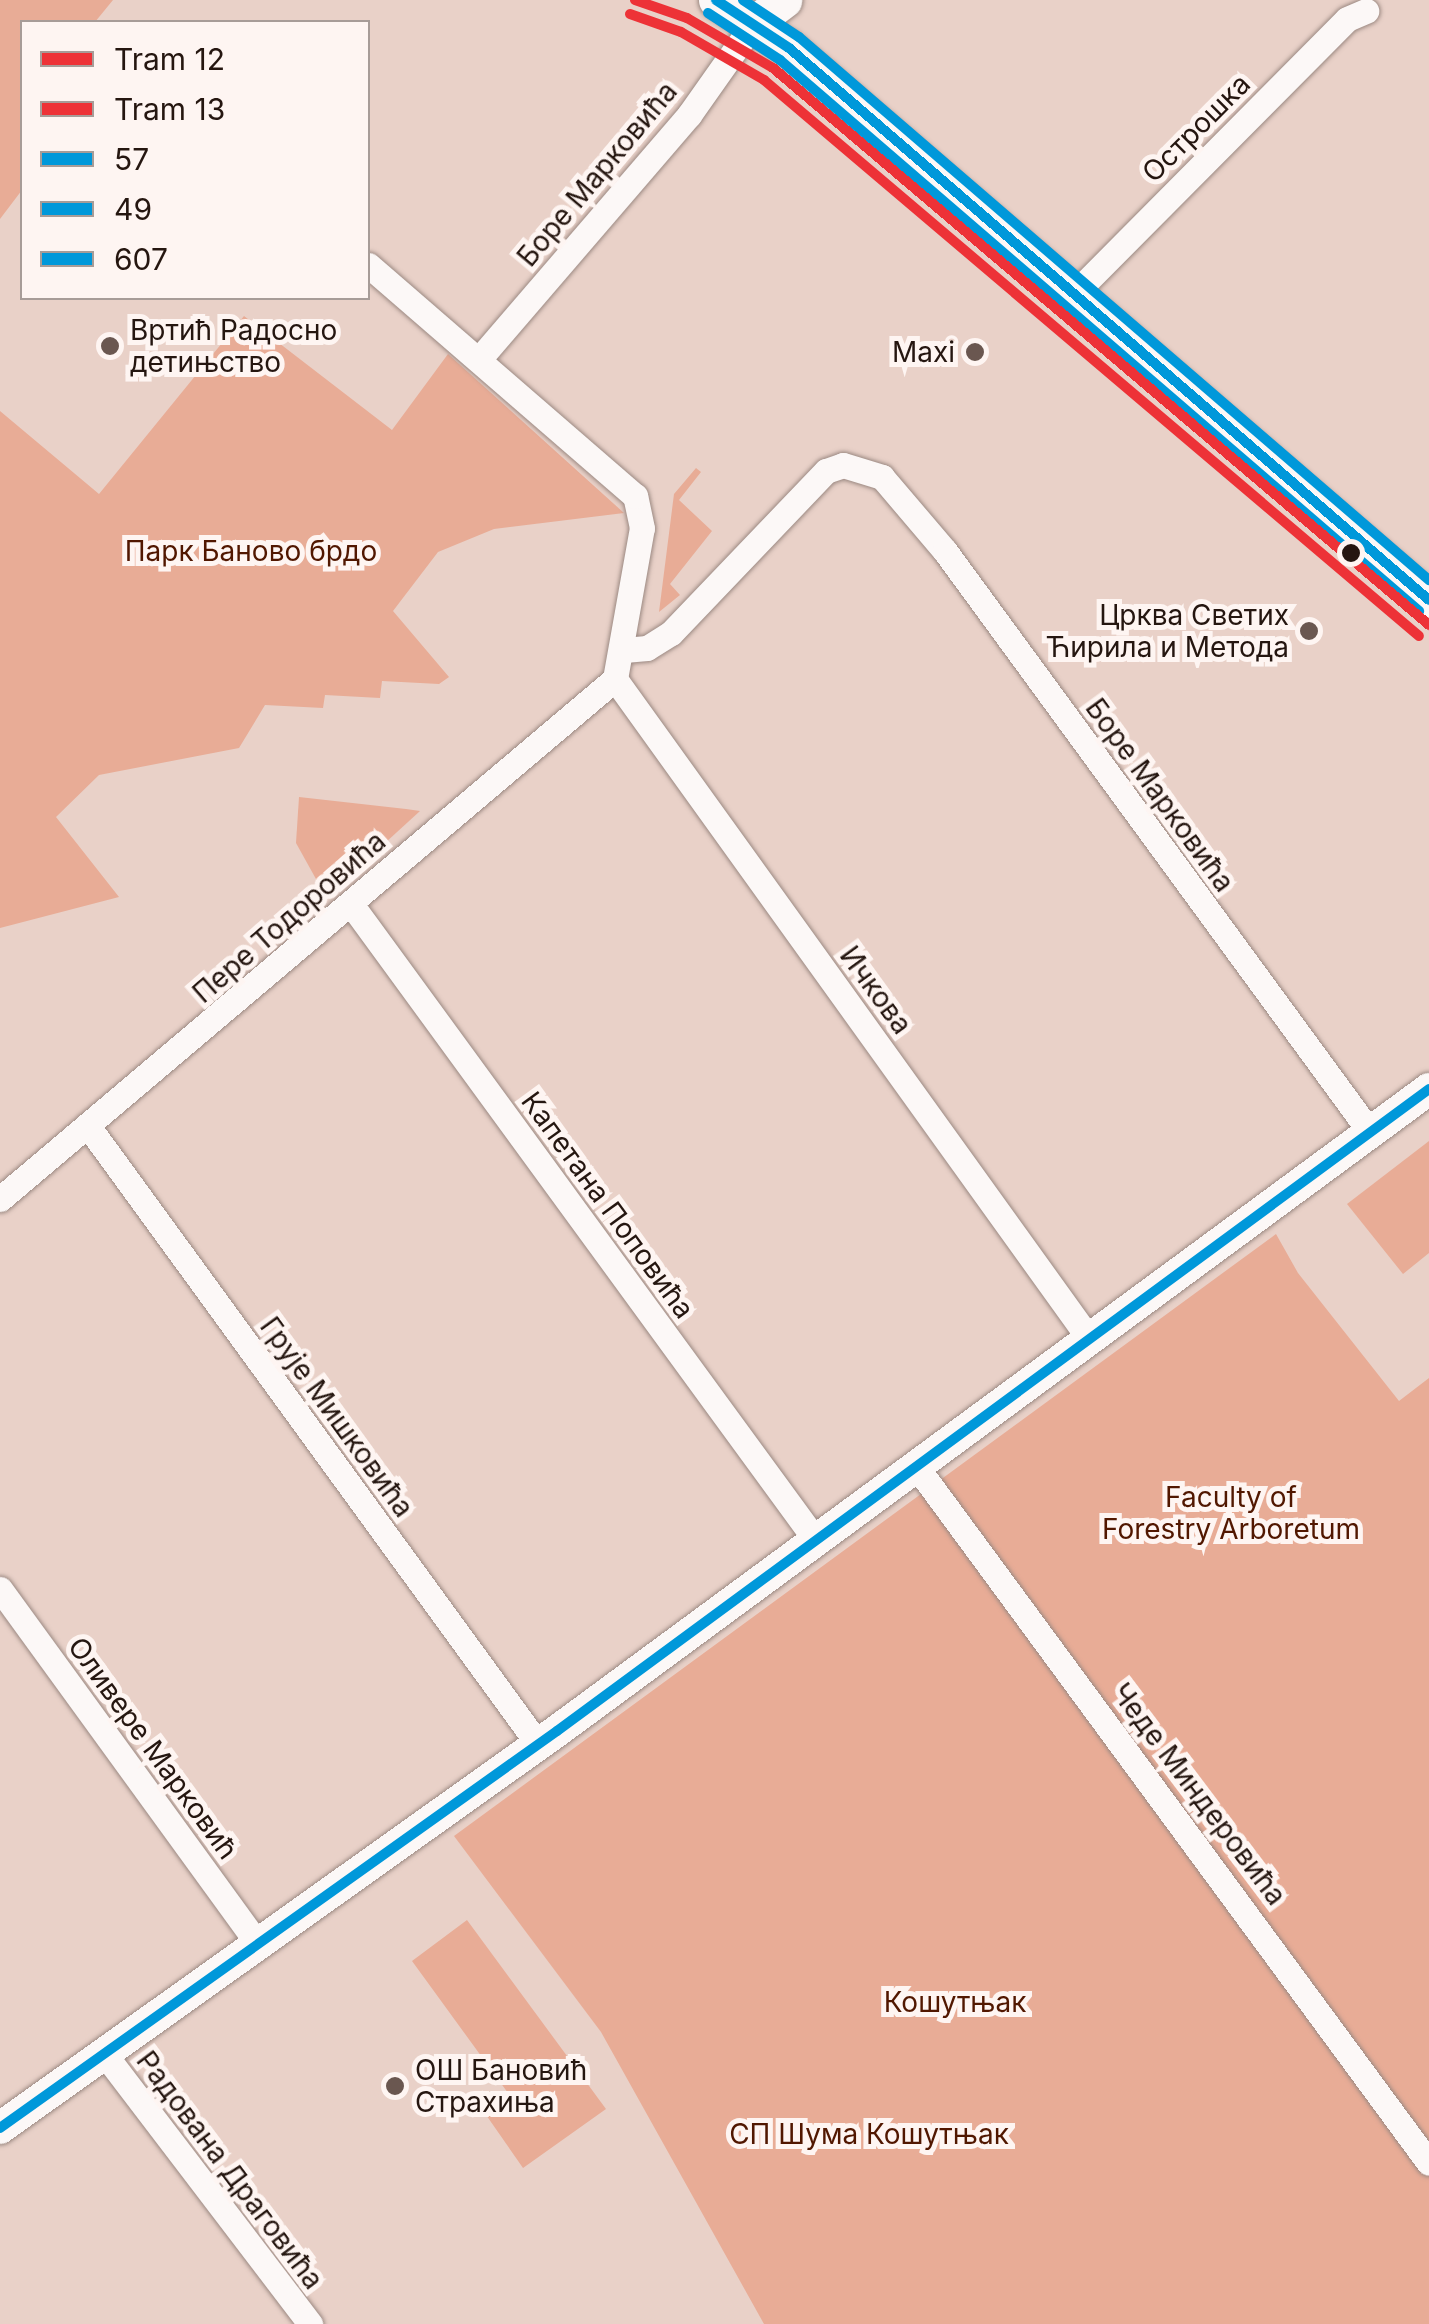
<!DOCTYPE html>
<html>
<head>
<meta charset="utf-8">
<style>
	body { margin:0 }
	#map { position:relative; width:1429px; height:2324px; overflow:hidden; background:#e9d1c8; font-family:Inter,sans-serif }
	div>[style] { position:absolute }
	.green>* { inset:0; background:#e8ac96 }
	.roads { filter:drop-shadow(0 0 2px #9b8982) drop-shadow(0 0 2px #9b8982) }
	.minor>* { height:25px; margin:-12.5px; padding:0 12.5px; transform-origin:12.5px; border-radius:12.5px; background:#fcf8f7 }
	.tertiary>* { height:32px; margin:-16px; padding:0 16px; transform-origin:16px; border-radius:16px; background:#fcf8f7 }
	.secondary>* { height:35px; margin:-17.5px; padding:0 17.5px; transform-origin:17.5px; border-radius:17.5px; background:#fcf8f7 }
	.bus-1>* { height:10px; margin:-5px; padding:0 5px; transform-origin:5px; border-radius:5px; background:#0098da }
	.bus-2>* { height:10px; margin:-5px; padding:0 5px; transform-origin:5px; border-radius:5px; background:#0098da }
	.bus-3>* { height:10px; margin:-5px; padding:0 5px; transform-origin:5px; border-radius:5px; background:#0098da }
	.tram-1>* { height:10px; margin:-5px; padding:0 5px; transform-origin:5px; border-radius:5px; background:#ed3237 }
	.tram-2>* { height:10px; margin:-5px; padding:0 5px; transform-origin:5px; border-radius:5px; background:#ed3237 }
	.dots>* { width:28px; height:28px; translate:-50% -50%; box-sizing:border-box; border:5px solid #fef5f2; border-radius:50% }
	span { translate:-50% -50%; white-space:nowrap; text-align:center; line-height:1.15; -webkit-text-stroke:10px #fef5f2; paint-order:stroke }
	.street-label { font-size:28px; color:#251610 }
	.poi-label { font-size:28px; color:#251610 }
	.left { translate:0 -50%; text-align:left }
	.right { translate:-100% -50%; text-align:right }
	.park-label { font-size:28px; color:#511700 }
	.legend { position:absolute; left:20px; top:20px; width:350px; height:280px; box-sizing:border-box; background:#fef5f2; border:2px solid #a79c98; margin:0; padding:12px 18px; list-style:none; font-size:30px; color:#251610 }
	.legend li { display:flex; align-items:center; gap:20px; height:50px }
	.legend b { width:50px; border:2px solid #a79c98 }
</style>
</head>
<body>
<div id="map">
	<div class="green">
		<div style="clip-path:polygon(0 0,113px 0,95px 22px,22px 22px,22px 190px,0 219px)"></div>
		<div style="clip-path:polygon(244px 316px,392px 430px,448px 354px,624px 513px,494px 529px,438px 552px,393px 611px,449px 677px,439px 684px,382px 681px,380px 698px,325px 695px,323px 708px,265px 705px,239px 748px,99px 775px,56px 817px,119px 897px,0 928px,0 411px,99px 494px)"></div>
		<div style="clip-path:polygon(696px 468px,701px 472px,679px 500px,712px 531px,670px 584px,680px 595px,659px 612px,674px 494px)"></div>
		<div style="clip-path:polygon(299px 797px,406px 809px,420px 811px,326px 897px,296px 843px)"></div>
		<div style="clip-path:polygon(1429px 1141px,1429px 1253px,1403px 1274px,1347px 1204px)"></div>
		<div style="clip-path:polygon(1276px 1234px,1298px 1273px,1399px 1401px,1429px 1378px,1429px 2324px,764px 2324px,601px 2032px,454px 1836px)"></div>
		<div style="clip-path:polygon(467px 1920px,606px 2109px,523px 2168px,484px 2112px,508px 2093px,412px 1961px)"></div>
	</div>
	<div class="roads">
		<div class="minor">
			<div style="left:1074px;top:294px;width:387px;rotate:-45.2deg"></div>
			<div style="left:1347px;top:19px;width:21px;rotate:-23deg"></div>
			<div style="left:480px;top:358px;width:321px;rotate:-49.3deg"></div>
			<div style="left:689px;top:115px;width:113px;rotate:-54.8deg"></div>
			<div style="left:624px;top:650px;width:23px;rotate:-5deg"></div>
			<div style="left:647px;top:648px;width:28px;rotate:-32deg"></div>
			<div style="left:671px;top:633px;width:224px;rotate:-46.3deg"></div>
			<div style="left:826px;top:471px;width:18px;rotate:-19deg"></div>
			<div style="left:843px;top:465px;width:41px;rotate:17.1deg"></div>
			<div style="left:882px;top:477px;width:97px;rotate:49.6deg"></div>
			<div style="left:945px;top:551px;width:720px;rotate:53.81deg"></div>
			<div style="left:615px;top:679px;width:810px;rotate:54.29deg"></div>
			<div style="left:351px;top:904px;width:790px;rotate:53.86deg"></div>
			<div style="left:88px;top:1126px;width:764px;rotate:53.94deg"></div>
			<div style="left:0;top:1199px;width:805px;rotate:-40.22deg"></div>
			<div style="left:615px;top:679px;width:153px;rotate:-79.9deg"></div>
			<div style="left:642px;top:528px;width:33px;rotate:-102deg"></div>
			<div style="left:635px;top:496px;width:353px;rotate:-139.1deg"></div>
			<div style="left:916px;top:1466px;width:865px;rotate:53.65deg"></div>
			<div style="left:0;top:1589px;width:436px;rotate:54deg"></div>
			<div style="left:103px;top:2052px;width:342px;rotate:52.7deg"></div>
		</div>
		<div class="tertiary">
			<div style="left:0;top:2128px;width:684px;rotate:-35.48deg"></div>
			<div style="left:557px;top:1731px;width:1083px;rotate:-36.36deg"></div>
		</div>
		<div class="secondary">
			<div style="left:716px;top:0;width:87px;rotate:33.3deg"></div>
			<div style="left:789px;top:48px;width:845px;rotate:40.78deg"></div>
			<div style="left:754px;top:23px;width:38px;rotate:-37deg"></div>
		</div>
	</div>
	<div class="bus-1">
		<div style="left:716px;top:0;width:87px;rotate:33.3deg"></div>
		<div style="left:789px;top:48px;width:845px;rotate:40.78deg"></div>
		<div style="left:0;top:2128px;width:684px;rotate:-35.48deg"></div>
		<div style="left:557px;top:1731px;width:1083px;rotate:-36.36deg"></div>
	</div>
	<div class="bus-2">
		<div style="left:708px;top:13px;width:86px;rotate:33.1deg"></div>
		<div style="left:780px;top:60px;width:844px;rotate:40.77deg"></div>
	</div>
	<div class="bus-3">
		<div style="left:743px;top:0;width:67px;rotate:33.5deg"></div>
		<div style="left:799px;top:37px;width:832px;rotate:40.76deg"></div>
	</div>
	<div class="tram-1">
		<div style="left:635px;top:0;width:55px;rotate:19.1deg"></div>
		<div style="left:687px;top:18px;width:99px;rotate:30.2deg"></div>
		<div style="left:773px;top:68px;width:861px;rotate:40.33deg"></div>
	</div>
	<div class="tram-2">
		<div style="left:630px;top:14px;width:54px;rotate:19.4deg"></div>
		<div style="left:681px;top:32px;width:96px;rotate:30deg"></div>
		<div style="left:764px;top:80px;width:859px;rotate:40.33deg"></div>
	</div>
	<div class="dots">
		<div style="left:110px;top:346px;background:#6a5750"></div>
		<div style="left:975px;top:352px;background:#6a5750"></div>
		<div style="left:1351px;top:553px;background:#251610"></div>
		<div style="left:1309px;top:631px;background:#6a5750"></div>
		<div style="left:395px;top:2086px;background:#6a5750"></div>
	</div>
	<div class="street-label">
		<span style="left:1196px;top:128px;rotate:-45deg">Острошка</span>
		<span style="left:597px;top:174px;rotate:-50deg">Боре Марковића</span>
		<span style="left:1160px;top:795px;rotate:54deg">Боре Марковића</span>
		<span style="left:289px;top:917px;rotate:-41deg">Пере Тодоровића</span>
		<span style="left:876px;top:990px;rotate:54deg">Ичкова</span>
		<span style="left:608px;top:1205px;rotate:54deg">Капетана Поповића</span>
		<span style="left:337px;top:1417px;rotate:54deg">Грује Мишковића</span>
		<span style="left:153px;top:1748px;rotate:54deg">Оливере Марковић</span>
		<span style="left:1199px;top:1794px;rotate:53deg">Чеде Миндеровића</span>
		<span style="left:230px;top:2170px;rotate:53deg">Радована Драговића</span>
	</div>
	<div class="poi-label">
		<span class="left" style="left:130px;top:346px">Вртић Радосно<br>детињство</span>
		<span class="right" style="left:955px;top:352px">Maxi</span>
		<span class="right" style="left:1289px;top:631px">Црква Светих<br>Ћирила и Метода</span>
		<span class="left" style="left:415px;top:2086px">ОШ Бановић<br>Страхиња</span>
	</div>
	<div class="park-label">
		<span style="left:251px;top:551px">Парк Баново брдо</span>
		<span style="left:1231px;top:1513px">Faculty of<br>Forestry Arboretum</span>
		<span style="left:955px;top:2002px">Кошутњак</span>
		<span style="left:869px;top:2134px">СП Шума Кошутњак</span>
	</div>
	<ul class="legend">
	<li><b style="height:12px;background:#ed3237"></b>Tram 12</li>
	<li><b style="height:12px;background:#ed3237"></b>Tram 13</li>
	<li><b style="height:12px;background:#0098da"></b>57</li>
	<li><b style="height:12px;background:#0098da"></b>49</li>
	<li><b style="height:12px;background:#0098da"></b>607</li>
	</ul>
</div>
</body>
</html>
